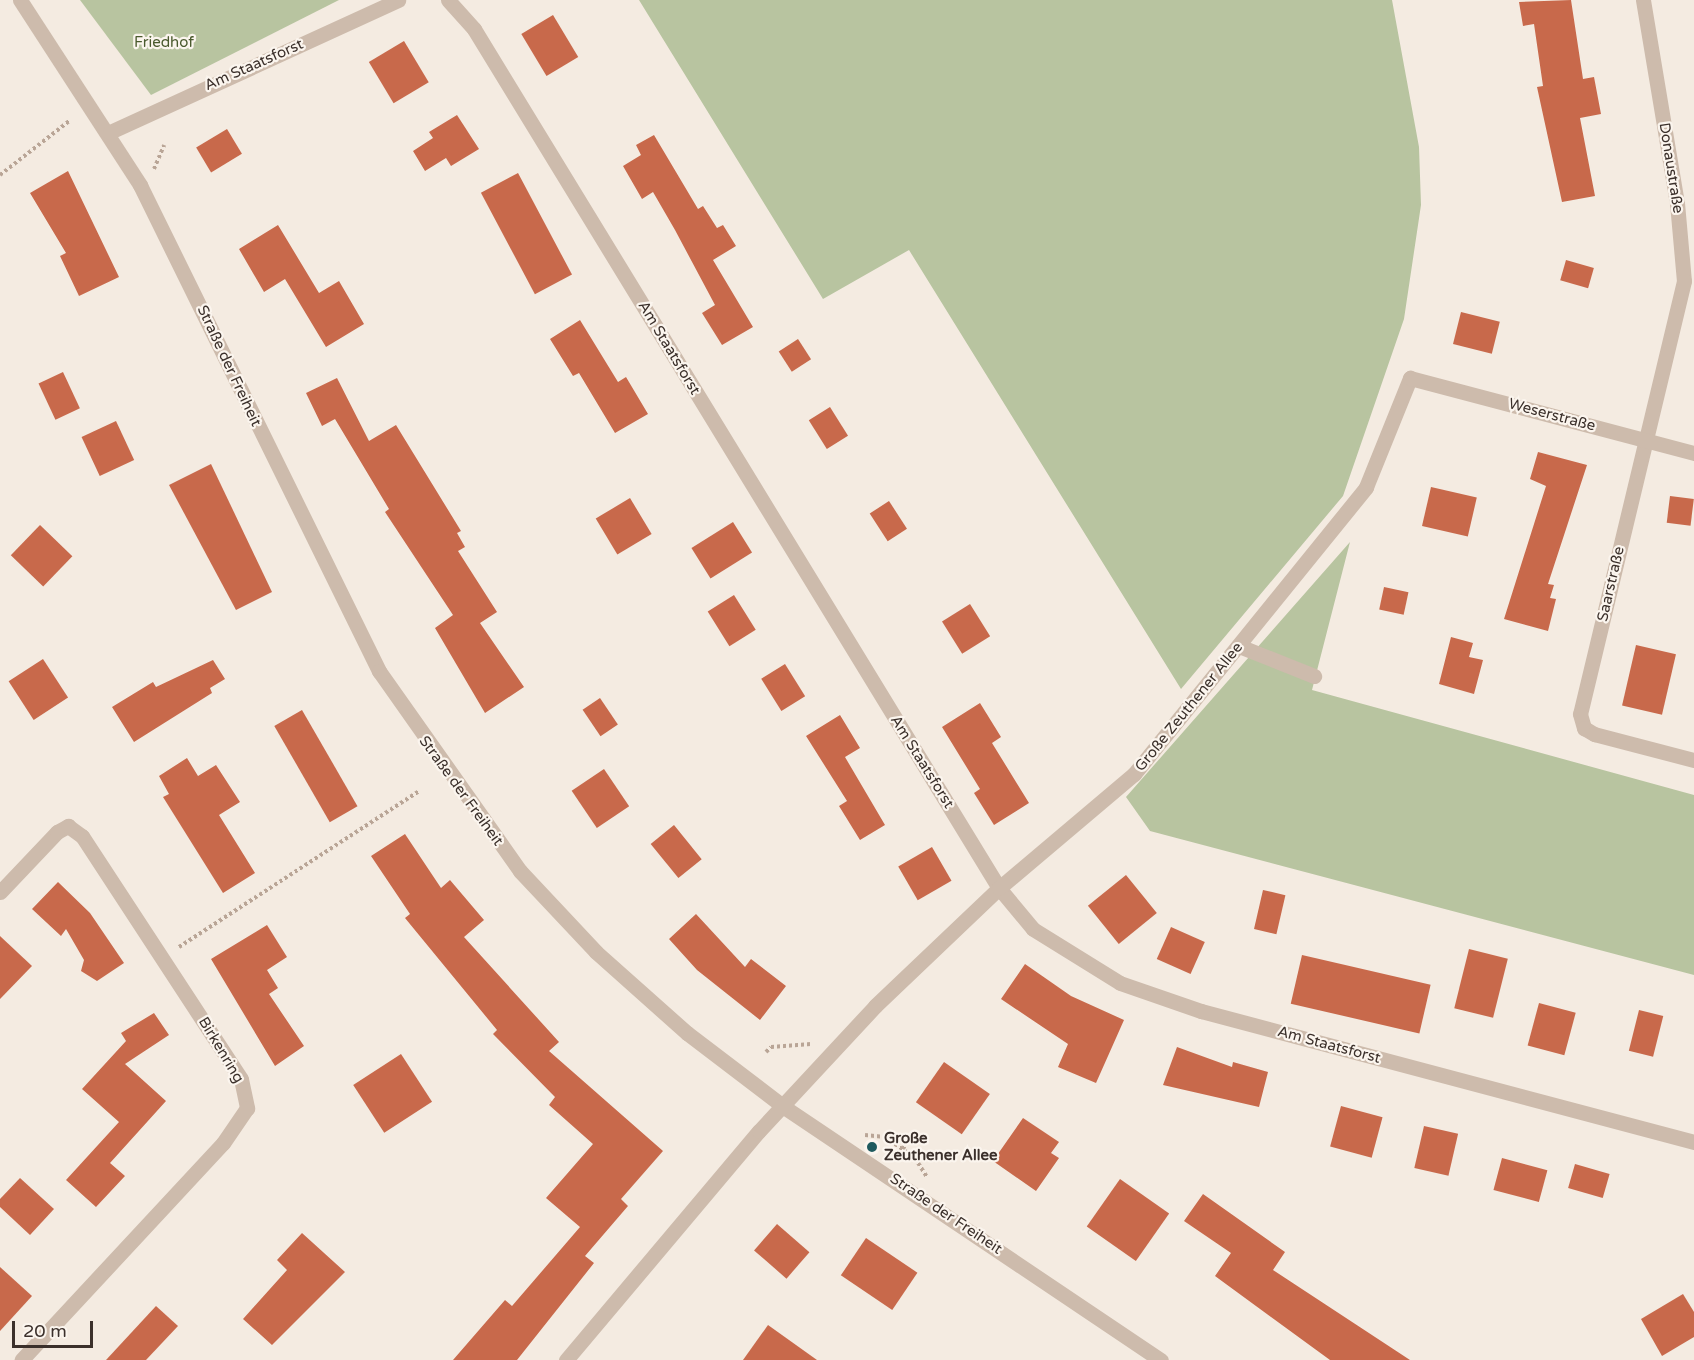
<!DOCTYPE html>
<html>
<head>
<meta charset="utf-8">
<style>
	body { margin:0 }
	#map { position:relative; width:1694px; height:1360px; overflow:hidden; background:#f4ebe1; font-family:"Varela Round",sans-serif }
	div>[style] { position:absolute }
	.green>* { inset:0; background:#b8c4a0 }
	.building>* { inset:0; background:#c8694b; transform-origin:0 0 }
	.path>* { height:4px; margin-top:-2px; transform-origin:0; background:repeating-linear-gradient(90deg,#b9a596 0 3px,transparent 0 6px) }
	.minor>* { height:15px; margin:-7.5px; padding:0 7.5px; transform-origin:7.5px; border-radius:7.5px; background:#cdbbac }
	.dots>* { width:16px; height:16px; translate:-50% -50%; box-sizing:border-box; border:3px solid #fbf5ee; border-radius:50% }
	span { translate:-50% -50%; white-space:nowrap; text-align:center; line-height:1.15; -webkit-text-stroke:4.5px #fbf5ee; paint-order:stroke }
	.park-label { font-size:15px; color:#4a5a2e }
	.street-label { font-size:15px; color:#3b302b }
	.poi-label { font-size:15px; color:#3b302b; font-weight:700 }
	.left { translate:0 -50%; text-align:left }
	.scale { position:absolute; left:12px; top:1321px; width:81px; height:27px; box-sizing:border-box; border:3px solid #3b302b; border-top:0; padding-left:8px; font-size:18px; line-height:21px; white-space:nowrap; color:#3b302b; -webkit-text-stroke:4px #fbf5ee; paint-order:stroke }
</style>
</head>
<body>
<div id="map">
	<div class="green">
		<div style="clip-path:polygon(80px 0,339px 0,151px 95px)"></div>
		<div style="clip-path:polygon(639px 0,1392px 0,1419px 147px,1421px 205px,1404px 319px,1343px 496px,1181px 689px,909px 250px,823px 299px)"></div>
		<div style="clip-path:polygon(1350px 542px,1312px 690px,1694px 795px,1694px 975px,1150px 831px,1126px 797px)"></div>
	</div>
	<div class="building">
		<div style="clip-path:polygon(1571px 0,1583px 79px,1594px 77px,1601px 114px,1580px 118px,1595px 196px,1562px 202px,1537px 87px,1543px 86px,1534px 24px,1523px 26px,1519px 2px)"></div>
		<div style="left:553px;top:15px;width:49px;height:37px;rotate:59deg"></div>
		<div style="left:404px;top:41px;width:48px;height:41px;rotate:59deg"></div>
		<div style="clip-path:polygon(457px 115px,479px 149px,451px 166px,446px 158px,425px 171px,413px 151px,433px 138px,429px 132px)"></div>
		<div style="left:227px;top:129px;width:29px;height:36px;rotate:59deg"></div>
		<div style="clip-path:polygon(654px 135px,698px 209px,703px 206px,717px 228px,723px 225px,736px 246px,713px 260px,753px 327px,722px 345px,702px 313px,715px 305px,675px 230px,653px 192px,642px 199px,623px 166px,641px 155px,636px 145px)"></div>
		<div style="clip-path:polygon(68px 171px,119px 277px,79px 296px,60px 256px,66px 253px,30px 193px)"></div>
		<div style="left:518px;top:173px;width:115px;height:42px;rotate:62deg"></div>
		<div style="clip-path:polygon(278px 225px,319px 293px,339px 281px,364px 324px,326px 347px,285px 279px,264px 292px,239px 249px)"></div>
		<div style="left:1566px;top:260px;width:29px;height:21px;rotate:16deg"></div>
		<div style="left:1461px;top:312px;width:40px;height:33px;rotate:14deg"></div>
		<div style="clip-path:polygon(580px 320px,618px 382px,626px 377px,648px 414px,615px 433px,579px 373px,573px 376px,550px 339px)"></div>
		<div style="left:798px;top:339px;width:24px;height:23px;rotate:57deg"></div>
		<div style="left:63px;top:372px;width:40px;height:27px;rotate:65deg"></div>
		<div style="clip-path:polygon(337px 378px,369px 441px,396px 425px,461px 531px,457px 533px,465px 547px,458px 551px,497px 612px,480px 623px,524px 687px,485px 713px,435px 628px,453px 615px,385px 512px,389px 509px,335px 419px,322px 426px,306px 393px)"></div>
		<div style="left:830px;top:407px;width:34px;height:25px;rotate:58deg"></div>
		<div style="left:116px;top:421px;width:43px;height:38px;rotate:65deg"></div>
		<div style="clip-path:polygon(1538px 452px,1587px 465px,1548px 584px,1554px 585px,1550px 598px,1556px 599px,1548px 631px,1504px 619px,1546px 486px,1530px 479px)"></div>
		<div style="clip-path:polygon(211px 464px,272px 592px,236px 610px,169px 485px)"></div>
		<div style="left:1431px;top:487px;width:47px;height:40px;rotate:13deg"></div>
		<div style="left:1670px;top:496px;width:24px;height:27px;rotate:7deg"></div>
		<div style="left:630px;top:498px;width:42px;height:40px;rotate:59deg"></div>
		<div style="left:889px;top:501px;width:33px;height:23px;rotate:57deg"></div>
		<div style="left:733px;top:522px;width:36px;height:49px;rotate:58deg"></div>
		<div style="left:40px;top:525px;width:45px;height:42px;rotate:44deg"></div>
		<div style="left:1384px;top:587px;width:25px;height:23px;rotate:12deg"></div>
		<div style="left:734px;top:595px;width:41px;height:31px;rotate:58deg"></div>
		<div style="left:970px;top:604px;width:38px;height:33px;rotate:58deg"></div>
		<div style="clip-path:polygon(1451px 637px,1473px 643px,1469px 657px,1483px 660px,1474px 694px,1439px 684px)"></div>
		<div style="left:1636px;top:645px;width:41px;height:62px;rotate:13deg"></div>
		<div style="left:43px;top:659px;width:46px;height:41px;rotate:57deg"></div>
		<div style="clip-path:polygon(213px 660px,225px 679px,210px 688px,212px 693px,134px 742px,112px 707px,153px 682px,156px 687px)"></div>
		<div style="left:785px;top:664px;width:38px;height:28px;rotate:58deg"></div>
		<div style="left:600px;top:698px;width:32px;height:21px;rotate:56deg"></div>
		<div style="clip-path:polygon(980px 703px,1001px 737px,992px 743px,1029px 803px,994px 825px,974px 793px,980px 789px,942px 727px)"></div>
		<div style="left:302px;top:710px;width:111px;height:32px;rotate:60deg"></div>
		<div style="clip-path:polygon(840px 715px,860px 748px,845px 757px,885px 825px,860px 840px,839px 806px,847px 801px,806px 736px)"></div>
		<div style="clip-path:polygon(187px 758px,198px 776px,216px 765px,240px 802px,219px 815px,255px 873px,223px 893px,163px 797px,169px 794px,159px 776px)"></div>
		<div style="left:604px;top:769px;width:45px;height:39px;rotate:56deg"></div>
		<div style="left:674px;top:825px;width:44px;height:30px;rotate:51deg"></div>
		<div style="clip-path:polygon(405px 834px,441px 888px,450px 880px,484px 920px,464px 937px,559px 1042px,549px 1051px,663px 1151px,621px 1199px,628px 1206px,585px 1256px,594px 1263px,517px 1360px,453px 1360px,505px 1300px,512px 1306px,580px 1227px,546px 1198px,593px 1144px,549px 1105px,555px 1097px,493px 1034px,497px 1030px,405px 918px,410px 914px,371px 856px)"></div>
		<div style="left:932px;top:847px;width:39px;height:39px;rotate:60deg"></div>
		<div style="left:1126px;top:875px;width:49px;height:49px;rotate:51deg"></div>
		<div style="clip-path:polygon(58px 882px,90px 913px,124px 963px,97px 981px,81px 971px,84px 960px,66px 929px,61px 936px,32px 909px)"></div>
		<div style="left:1263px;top:890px;width:23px;height:40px;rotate:13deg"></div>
		<div style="clip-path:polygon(696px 914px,745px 967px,751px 959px,786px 986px,760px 1020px,697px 970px,669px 939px)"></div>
		<div style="clip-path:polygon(267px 925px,287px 957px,267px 970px,278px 988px,269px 994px,304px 1046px,275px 1066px,211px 959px)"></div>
		<div style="left:1171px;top:927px;width:37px;height:35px;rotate:24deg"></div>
		<div style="clip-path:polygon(0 936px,32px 966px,0 999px)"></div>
		<div style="left:1469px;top:949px;width:40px;height:61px;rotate:14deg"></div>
		<div style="left:1302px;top:955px;width:132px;height:50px;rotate:13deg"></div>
		<div style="clip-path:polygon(1025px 964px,1071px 996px,1124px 1020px,1096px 1083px,1058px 1067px,1068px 1044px,1001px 999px)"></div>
		<div style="left:1539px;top:1003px;width:38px;height:44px;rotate:15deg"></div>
		<div style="left:1639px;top:1010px;width:25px;height:42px;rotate:14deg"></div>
		<div style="clip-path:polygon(154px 1013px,169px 1035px,125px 1064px,166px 1101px,110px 1163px,125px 1176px,96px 1207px,66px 1180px,119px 1122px,82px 1089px,126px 1041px,121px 1033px)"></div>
		<div style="clip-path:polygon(1177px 1047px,1232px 1067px,1233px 1062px,1268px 1072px,1259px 1107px,1163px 1085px)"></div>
		<div style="left:401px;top:1054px;width:57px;height:57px;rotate:57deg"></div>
		<div style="left:944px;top:1062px;width:56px;height:49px;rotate:35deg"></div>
		<div style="left:1341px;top:1106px;width:43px;height:42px;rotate:15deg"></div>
		<div style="clip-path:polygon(1023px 1118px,1059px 1142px,1051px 1153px,1059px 1158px,1036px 1191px,993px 1161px)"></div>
		<div style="left:1424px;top:1126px;width:35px;height:43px;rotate:13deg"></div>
		<div style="left:1502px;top:1158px;width:47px;height:33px;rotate:15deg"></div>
		<div style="left:1575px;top:1164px;width:36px;height:25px;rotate:16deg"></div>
		<div style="clip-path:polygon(20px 1178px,54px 1209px,30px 1235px,0 1207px,0 1199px)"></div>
		<div style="left:1120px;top:1179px;width:60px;height:58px;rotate:35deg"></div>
		<div style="clip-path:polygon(1203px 1194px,1285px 1252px,1273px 1270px,1410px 1360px,1330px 1360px,1215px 1276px,1231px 1253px,1184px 1221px)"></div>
		<div style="left:777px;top:1224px;width:43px;height:35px;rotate:41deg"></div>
		<div style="clip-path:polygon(302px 1233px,345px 1272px,272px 1345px,243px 1319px,287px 1270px,277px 1260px)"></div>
		<div style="left:866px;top:1238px;width:62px;height:45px;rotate:34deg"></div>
		<div style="clip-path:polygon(0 1267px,32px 1296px,0 1331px)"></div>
		<div style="clip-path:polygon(1683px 1294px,1694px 1312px,1694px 1337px,1662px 1356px,1641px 1319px)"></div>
		<div style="clip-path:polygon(156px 1306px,178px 1326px,146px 1360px,106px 1360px)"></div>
		<div style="clip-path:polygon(768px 1325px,817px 1360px,743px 1360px)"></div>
	</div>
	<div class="path">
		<div style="left:154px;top:169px;width:26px;rotate:-67deg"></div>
		<div style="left:0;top:175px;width:88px;rotate:-38deg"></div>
		<div style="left:179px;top:947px;width:286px;rotate:-33deg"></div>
		<div style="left:766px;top:1052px;width:7px;rotate:-45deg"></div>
		<div style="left:771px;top:1047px;width:40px;rotate:-4.3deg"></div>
		<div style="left:865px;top:1135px;width:20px;rotate:6deg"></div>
		<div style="left:885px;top:1137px;width:37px;rotate:35deg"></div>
		<div style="left:915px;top:1158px;width:22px;rotate:58deg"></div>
		<div style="left:896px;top:1159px;width:18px;rotate:-56deg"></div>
	</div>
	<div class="minor">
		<div style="left:20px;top:0;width:221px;rotate:57deg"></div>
		<div style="left:140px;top:185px;width:542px;rotate:63.81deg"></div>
		<div style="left:379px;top:671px;width:245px;rotate:54.8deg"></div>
		<div style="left:520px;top:871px;width:111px;rotate:46.8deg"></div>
		<div style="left:596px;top:952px;width:122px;rotate:41.7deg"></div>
		<div style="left:687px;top:1033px;width:122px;rotate:37.3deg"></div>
		<div style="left:784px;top:1107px;width:454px;rotate:33.9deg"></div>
		<div style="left:448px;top:0;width:39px;rotate:48deg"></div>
		<div style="left:474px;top:29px;width:1007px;rotate:58.57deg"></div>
		<div style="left:999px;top:888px;width:53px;rotate:50.3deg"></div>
		<div style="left:1033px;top:929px;width:102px;rotate:31.8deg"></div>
		<div style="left:1120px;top:983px;width:86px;rotate:19.1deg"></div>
		<div style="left:1201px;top:1011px;width:510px;rotate:14.88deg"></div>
		<div style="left:1643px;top:0;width:206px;rotate:80.5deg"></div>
		<div style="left:1677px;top:203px;width:78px;rotate:84.9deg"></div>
		<div style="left:1684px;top:281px;width:445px;rotate:103.5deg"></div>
		<div style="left:1580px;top:714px;width:15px;rotate:74deg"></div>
		<div style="left:1584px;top:728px;width:12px;rotate:31deg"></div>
		<div style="left:1594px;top:734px;width:103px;rotate:14.6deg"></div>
		<div style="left:110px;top:132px;width:317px;rotate:-24.6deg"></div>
		<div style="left:1239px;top:646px;width:81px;rotate:21.8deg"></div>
		<div style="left:0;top:892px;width:83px;rotate:-46.5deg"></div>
		<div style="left:57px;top:832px;width:13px;rotate:-29deg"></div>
		<div style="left:68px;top:826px;width:17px;rotate:36deg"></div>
		<div style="left:82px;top:836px;width:290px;rotate:56.8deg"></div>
		<div style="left:241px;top:1079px;width:30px;rotate:78deg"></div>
		<div style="left:247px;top:1108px;width:42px;rotate:124.4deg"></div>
		<div style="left:223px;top:1143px;width:296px;rotate:132.9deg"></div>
		<div style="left:566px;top:1360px;width:299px;rotate:-49.9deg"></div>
		<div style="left:759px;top:1131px;width:171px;rotate:-47.1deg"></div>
		<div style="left:875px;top:1006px;width:171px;rotate:-43.6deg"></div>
		<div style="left:999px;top:888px;width:177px;rotate:-40.2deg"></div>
		<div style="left:1134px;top:774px;width:369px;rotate:-51deg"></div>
		<div style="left:1366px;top:487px;width:118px;rotate:-68deg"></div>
		<div style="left:1410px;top:378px;width:294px;rotate:14.8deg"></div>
	</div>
	<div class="dots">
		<div style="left:872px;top:1147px;background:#1f5a5e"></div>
	</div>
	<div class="park-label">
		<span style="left:164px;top:43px">Friedhof</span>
	</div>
	<div class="street-label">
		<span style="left:254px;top:65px;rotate:-24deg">Am Staatsforst</span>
		<span style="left:1671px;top:168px;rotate:81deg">Donaustraße</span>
		<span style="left:669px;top:348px;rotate:59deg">Am Staatsforst</span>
		<span style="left:229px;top:366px;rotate:65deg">Straße der Freiheit</span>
		<span style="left:1552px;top:415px;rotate:15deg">Weserstraße</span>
		<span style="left:1611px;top:584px;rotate:-77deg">Saarstraße</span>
		<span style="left:1189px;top:707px;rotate:-51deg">Große Zeuthener Allee</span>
		<span style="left:922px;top:762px;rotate:58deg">Am Staatsforst</span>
		<span style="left:461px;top:791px;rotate:54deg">Straße der Freiheit</span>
		<span style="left:1329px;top:1045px;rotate:15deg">Am Staatsforst</span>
		<span style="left:221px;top:1050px;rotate:59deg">Birkenring</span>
		<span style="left:946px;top:1214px;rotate:34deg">Straße der Freiheit</span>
	</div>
	<div class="poi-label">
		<span class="left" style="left:884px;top:1147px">Große<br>Zeuthener Allee</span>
	</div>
	<div class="scale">20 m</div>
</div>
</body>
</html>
